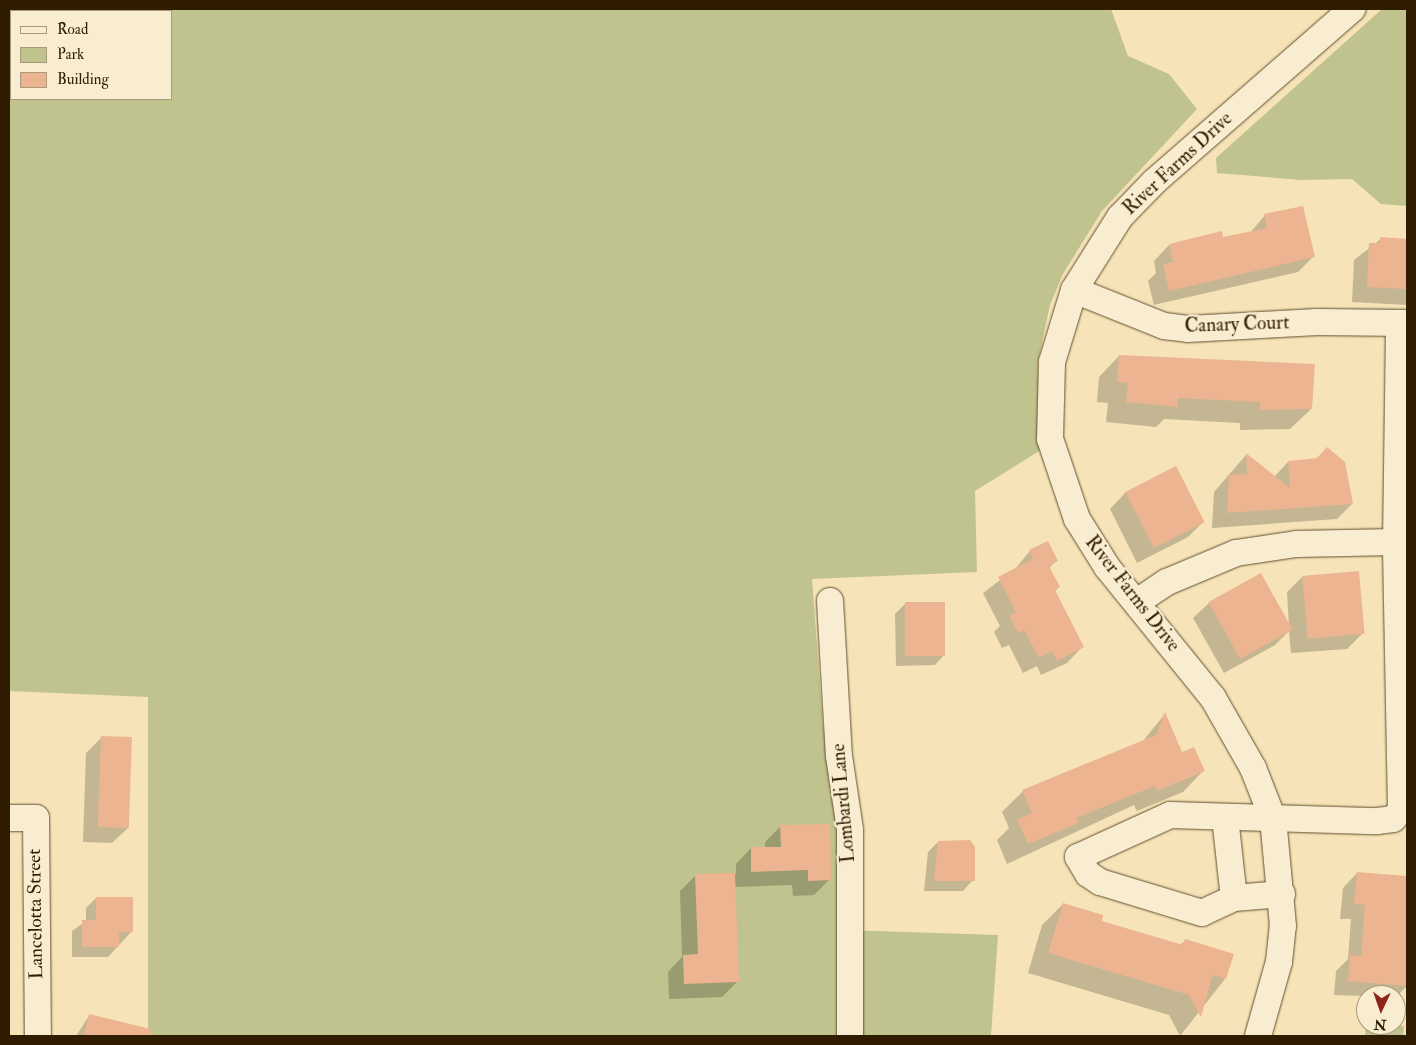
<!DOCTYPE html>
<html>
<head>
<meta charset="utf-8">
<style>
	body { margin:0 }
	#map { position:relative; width:1416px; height:1045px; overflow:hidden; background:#f6e4b8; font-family:"IM FELL Double Pica",serif }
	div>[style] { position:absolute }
	.green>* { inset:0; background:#c0c38d }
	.shadow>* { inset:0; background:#0003 }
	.building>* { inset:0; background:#ecb490; transform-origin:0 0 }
	.roads { filter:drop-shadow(0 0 1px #624e2e) drop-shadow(0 0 1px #624e2e) }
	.minor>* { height:26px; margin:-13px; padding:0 13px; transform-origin:13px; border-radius:13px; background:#f9edd1 }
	span { translate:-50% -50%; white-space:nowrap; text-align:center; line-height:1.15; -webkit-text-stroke:4.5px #f9edd1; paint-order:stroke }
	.street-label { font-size:19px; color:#301c00 }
	.frame { position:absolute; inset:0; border:10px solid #301c00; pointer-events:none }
	.legend { position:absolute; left:10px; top:10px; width:162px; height:90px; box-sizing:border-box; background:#f9edd1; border:1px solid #a9997d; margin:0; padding:6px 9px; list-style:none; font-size:15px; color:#301c00 }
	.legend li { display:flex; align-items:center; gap:10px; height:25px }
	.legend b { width:25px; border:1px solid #a9997d }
	.north { position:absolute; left:1356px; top:985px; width:50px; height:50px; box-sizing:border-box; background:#f9edd1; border:1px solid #a9997d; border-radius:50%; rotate:183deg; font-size:14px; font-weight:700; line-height:20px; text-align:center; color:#301c00 }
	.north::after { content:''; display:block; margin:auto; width:18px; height:22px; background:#8f2418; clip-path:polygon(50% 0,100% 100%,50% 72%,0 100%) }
</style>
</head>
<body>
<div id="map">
	<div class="green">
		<div style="clip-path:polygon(evenodd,9px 9px,1111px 9px,1128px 56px,1169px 74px,1197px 109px,1102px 211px,1063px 274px,1050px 305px,1038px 362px,1039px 451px,975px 491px,977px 572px,812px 579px,823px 726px,843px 830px,844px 930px,998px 935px,991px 1036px,148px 1036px,148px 697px,9px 691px,9px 9px,11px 11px,171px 11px,171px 99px,11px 99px,11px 11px)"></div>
		<div style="clip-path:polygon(1382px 9px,1407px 9px,1407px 206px,1381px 204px,1352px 179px,1301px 180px,1217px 173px,1216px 158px)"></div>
		<div style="clip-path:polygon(1366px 1023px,1404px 1026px,1403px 1036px,1365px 1036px)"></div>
	</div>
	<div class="shadow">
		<div style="clip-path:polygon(1265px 215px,1313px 257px,1298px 272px,1154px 305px,1148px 281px,1156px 273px,1154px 261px,1169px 245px,1221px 232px,1222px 239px,1250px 233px)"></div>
		<div style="clip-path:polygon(1381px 239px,1407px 240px,1407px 305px,1352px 302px,1354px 260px)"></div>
		<div style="clip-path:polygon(1119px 356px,1311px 409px,1290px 429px,1240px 430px,1240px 423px,1164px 419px,1156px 427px,1106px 422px,1108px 403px,1097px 402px,1099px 377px)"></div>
		<div style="clip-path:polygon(1246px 455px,1274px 477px,1288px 462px,1352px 504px,1337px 519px,1212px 528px,1214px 492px)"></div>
		<div style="clip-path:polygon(1176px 467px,1203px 522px,1188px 537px,1137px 563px,1110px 509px,1125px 493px)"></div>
		<div style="clip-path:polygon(1030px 551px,1056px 561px,1049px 568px,1059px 587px,1054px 592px,1082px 647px,1067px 663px,1041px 675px,1037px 666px,1023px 673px,1009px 645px,1002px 648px,994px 632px,1000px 626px,983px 593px,1015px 569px)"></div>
		<div style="clip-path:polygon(1302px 577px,1362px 634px,1347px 649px,1291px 653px,1289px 631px,1275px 645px,1224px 673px,1193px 618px,1209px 603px,1289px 627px,1287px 592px)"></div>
		<div style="clip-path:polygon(905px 604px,945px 654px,935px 665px,896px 666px,895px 614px)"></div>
		<div style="clip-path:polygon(1165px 714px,1182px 753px,1203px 771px,1183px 792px,1137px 811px,1134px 805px,1007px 864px,997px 840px,1009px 828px,1002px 812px,1023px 791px,1142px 742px)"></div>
		<div style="clip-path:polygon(102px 737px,128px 828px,112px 843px,83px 842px,86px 753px)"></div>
		<div style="clip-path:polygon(781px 826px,830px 879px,814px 895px,793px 896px,792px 885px,734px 887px,738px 981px,722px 997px,669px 999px,668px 972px,682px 957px,680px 891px,695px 876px,736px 874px,736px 864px,751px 848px,765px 848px,765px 842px)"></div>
		<div style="clip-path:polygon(938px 842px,973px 880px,963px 891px,924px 891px,928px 852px)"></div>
		<div style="clip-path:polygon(1357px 873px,1407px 878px,1407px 986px,1396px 997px,1334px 995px,1336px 971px,1348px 959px,1351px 919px,1340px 919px,1343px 888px)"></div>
		<div style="clip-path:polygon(96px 898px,132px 931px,108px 957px,72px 957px,72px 931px,86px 921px,86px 908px)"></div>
		<div style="clip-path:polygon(1063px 904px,1100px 922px,1180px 945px,1185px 941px,1225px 979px,1180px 1036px,1169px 1015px,1028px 973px,1042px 925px)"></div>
		<div style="clip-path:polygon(89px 1016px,130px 1025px,128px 1036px,76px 1036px)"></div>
	</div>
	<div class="building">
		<div style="clip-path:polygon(1303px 206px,1315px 257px,1169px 291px,1163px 264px,1173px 262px,1169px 244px,1222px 231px,1223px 237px,1267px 228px,1264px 214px)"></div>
		<div style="clip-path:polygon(1380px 237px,1407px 239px,1407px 289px,1367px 287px,1369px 243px,1380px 243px)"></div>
		<div style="clip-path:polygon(1119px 355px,1315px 364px,1312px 409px,1260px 410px,1260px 402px,1178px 398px,1178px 407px,1126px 402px,1128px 383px,1117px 382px)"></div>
		<div style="clip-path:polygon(1327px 447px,1345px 462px,1353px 504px,1227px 513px,1229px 475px,1247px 474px,1246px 453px,1290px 488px,1288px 461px,1317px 458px)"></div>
		<div style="left:1176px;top:466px;width:63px;height:57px;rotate:63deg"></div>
		<div style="clip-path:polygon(1048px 541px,1058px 561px,1049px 566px,1060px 587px,1055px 590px,1084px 647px,1057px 661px,1052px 651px,1039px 658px,1024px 630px,1018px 633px,1009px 616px,1016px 612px,998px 577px,1033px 559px,1029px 550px)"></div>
		<div style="left:1359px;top:571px;width:63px;height:57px;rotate:85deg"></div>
		<div style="left:1261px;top:573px;width:65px;height:60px;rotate:61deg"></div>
		<div style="left:905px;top:602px;width:40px;height:54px"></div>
		<div style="clip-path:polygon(1165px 712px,1182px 752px,1194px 747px,1205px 771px,1157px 791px,1155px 786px,1076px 818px,1079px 823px,1028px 844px,1017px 819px,1032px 813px,1022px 790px,1156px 735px)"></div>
		<div style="left:101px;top:736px;width:31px;height:91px;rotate:2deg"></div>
		<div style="clip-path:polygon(830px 824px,831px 880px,808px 881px,808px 870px,751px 872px,751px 847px,781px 847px,780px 825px)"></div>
		<div style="clip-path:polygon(970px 840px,975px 847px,975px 881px,934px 881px,938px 841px)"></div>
		<div style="clip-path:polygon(1357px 872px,1407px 876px,1407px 986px,1348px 981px,1350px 955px,1361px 956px,1365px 905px,1354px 904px)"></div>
		<div style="clip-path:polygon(735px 873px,739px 982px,684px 984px,683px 955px,698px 954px,695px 874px)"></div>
		<div style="clip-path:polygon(96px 897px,133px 897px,133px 932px,119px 932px,119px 947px,82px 947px,82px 920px,96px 920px)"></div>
		<div style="clip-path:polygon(1063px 903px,1103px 915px,1102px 921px,1183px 945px,1185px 939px,1234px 954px,1226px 979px,1213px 975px,1201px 1017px,1189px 995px,1048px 953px)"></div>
		<div style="clip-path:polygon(89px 1014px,151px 1029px,150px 1036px,84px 1036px)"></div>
	</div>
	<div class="roads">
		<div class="minor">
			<div style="left:1074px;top:290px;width:97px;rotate:21.8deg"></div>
			<div style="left:1164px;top:326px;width:24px;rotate:7deg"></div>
			<div style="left:1188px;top:329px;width:129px;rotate:-3.1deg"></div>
			<div style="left:1317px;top:322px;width:90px;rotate:0.6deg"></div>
			<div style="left:830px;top:601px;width:155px;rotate:86.7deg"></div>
			<div style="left:839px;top:756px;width:75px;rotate:81.5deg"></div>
			<div style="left:850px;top:830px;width:206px;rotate:90deg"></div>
			<div style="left:1137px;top:602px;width:36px;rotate:-34deg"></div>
			<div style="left:1167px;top:582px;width:75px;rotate:-22.8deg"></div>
			<div style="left:1236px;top:553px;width:61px;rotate:-8.5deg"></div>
			<div style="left:1296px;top:544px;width:100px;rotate:-1.1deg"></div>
			<div style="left:1225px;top:817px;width:81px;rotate:83.7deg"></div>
			<div style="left:9px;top:818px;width:27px"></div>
			<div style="left:36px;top:818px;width:218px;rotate:89.5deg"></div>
			<div style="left:1282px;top:894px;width:48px;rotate:175.2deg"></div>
			<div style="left:1234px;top:898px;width:35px;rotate:155deg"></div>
			<div style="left:1202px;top:913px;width:107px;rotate:-163.1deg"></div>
			<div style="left:1100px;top:882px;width:14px;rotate:-146deg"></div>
			<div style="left:1088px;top:874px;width:20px;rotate:-120deg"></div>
			<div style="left:1078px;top:857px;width:101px;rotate:-24.5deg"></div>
			<div style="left:1170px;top:815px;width:207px;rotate:1.7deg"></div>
			<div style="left:1377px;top:821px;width:16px;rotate:-7deg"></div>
			<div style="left:1393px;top:819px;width:12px;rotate:-48deg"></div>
			<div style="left:1401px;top:810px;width:268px;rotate:-91.1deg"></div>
			<div style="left:1396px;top:542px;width:218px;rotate:-89.2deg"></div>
			<div style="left:1258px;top:1036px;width:77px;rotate:-74.2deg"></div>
			<div style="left:1279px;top:962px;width:36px;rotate:-84deg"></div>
			<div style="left:1283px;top:926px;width:107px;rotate:-95.3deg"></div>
			<div style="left:1273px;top:819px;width:55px;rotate:-111.4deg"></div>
			<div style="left:1253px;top:768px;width:81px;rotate:-119.7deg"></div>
			<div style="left:1213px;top:698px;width:169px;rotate:-129deg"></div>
			<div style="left:1107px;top:567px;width:57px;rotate:-122deg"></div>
			<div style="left:1077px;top:519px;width:84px;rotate:-108.6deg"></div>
			<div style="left:1050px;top:439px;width:77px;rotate:-88.5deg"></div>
			<div style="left:1052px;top:362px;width:75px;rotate:-73deg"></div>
			<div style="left:1074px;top:290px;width:86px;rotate:-57.8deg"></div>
			<div style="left:1120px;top:217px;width:50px;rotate:-45.8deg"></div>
			<div style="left:1155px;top:181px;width:262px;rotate:-41.1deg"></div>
		</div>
	</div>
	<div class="street-label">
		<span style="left:1178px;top:164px;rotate:-43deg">River Farms Drive</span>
		<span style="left:1237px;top:325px;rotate:-2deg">Canary Court</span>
		<span style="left:1132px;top:594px;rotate:52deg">River Farms Drive</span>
		<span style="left:844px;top:803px;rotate:-95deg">Lombardi Lane</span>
		<span style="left:36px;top:914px;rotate:-91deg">Lancelotta Street</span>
	</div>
	<div class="frame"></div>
	<ul class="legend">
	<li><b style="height:6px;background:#f9edd1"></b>Road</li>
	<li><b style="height:14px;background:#c0c38d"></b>Park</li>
	<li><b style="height:14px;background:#ecb490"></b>Building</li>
	</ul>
	<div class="north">N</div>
</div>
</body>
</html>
